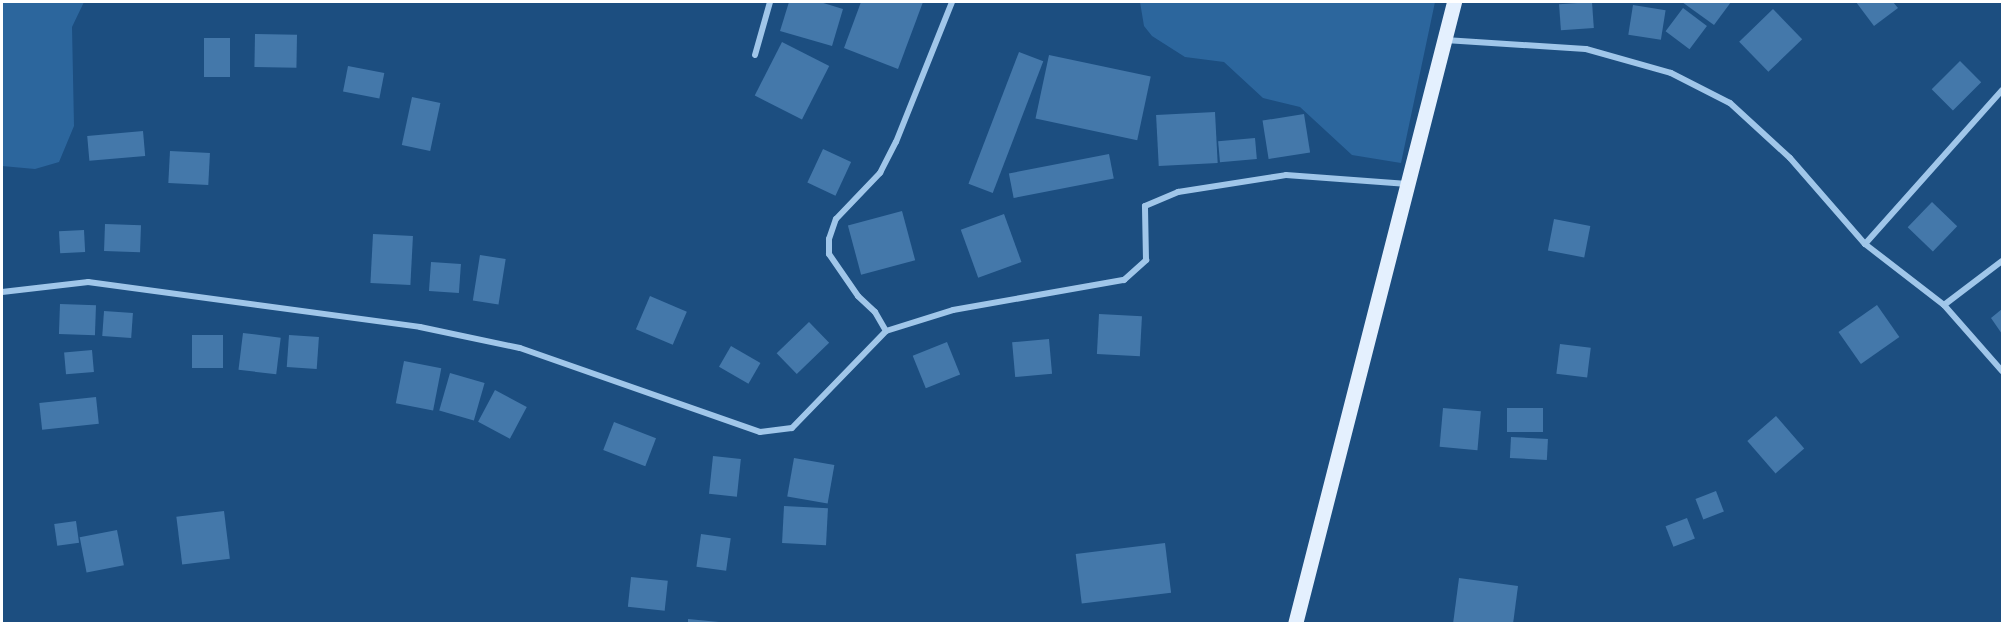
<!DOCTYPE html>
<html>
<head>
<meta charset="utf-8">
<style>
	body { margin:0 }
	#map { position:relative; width:2004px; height:625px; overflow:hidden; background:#1c4e80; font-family:Arial,sans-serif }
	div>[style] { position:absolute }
	.green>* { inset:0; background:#2c669d }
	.building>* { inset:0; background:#4478aa; transform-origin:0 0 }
	.street>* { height:6px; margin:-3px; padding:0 3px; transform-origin:3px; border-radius:3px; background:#a0c6e9 }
	.primary>* { height:15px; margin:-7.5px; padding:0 7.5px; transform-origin:7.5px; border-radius:7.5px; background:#e4f0fe }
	span { translate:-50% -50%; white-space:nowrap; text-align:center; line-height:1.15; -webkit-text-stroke:6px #1c4e80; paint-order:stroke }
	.frame { position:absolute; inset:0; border:3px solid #fff; pointer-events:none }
</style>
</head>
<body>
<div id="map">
	<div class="green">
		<div style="clip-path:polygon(2px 2px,84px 2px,72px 27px,74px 126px,59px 162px,35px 169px,2px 166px)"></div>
		<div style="clip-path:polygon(1140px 2px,1435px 2px,1401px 163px,1352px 155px,1300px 107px,1263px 98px,1224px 62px,1185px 57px,1152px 36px,1144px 26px)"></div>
	</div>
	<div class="building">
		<div style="clip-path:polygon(789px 2px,820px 2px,843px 9px,832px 46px,780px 31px)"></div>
		<div style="clip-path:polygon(861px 2px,923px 2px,898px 69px,844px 48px)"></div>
		<div style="left:1592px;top:2px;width:26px;height:33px;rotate:86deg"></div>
		<div style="clip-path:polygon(1682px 2px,1731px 2px,1714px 25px)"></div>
		<div style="clip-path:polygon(1856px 2px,1893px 2px,1898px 8px,1874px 26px)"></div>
		<div style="left:1633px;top:5px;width:33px;height:30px;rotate:9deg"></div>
		<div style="left:1683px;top:8px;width:30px;height:29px;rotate:37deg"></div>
		<div style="left:1773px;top:9px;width:42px;height:47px;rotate:46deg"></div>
		<div style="left:255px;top:34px;width:42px;height:33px;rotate:1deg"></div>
		<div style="left:204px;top:38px;width:26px;height:39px"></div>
		<div style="left:782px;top:42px;width:53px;height:60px;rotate:27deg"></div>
		<div style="left:1019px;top:52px;width:26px;height:141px;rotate:21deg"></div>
		<div style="left:1049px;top:55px;width:104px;height:65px;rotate:12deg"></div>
		<div style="left:1960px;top:61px;width:30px;height:40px;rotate:45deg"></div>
		<div style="left:348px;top:66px;width:37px;height:26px;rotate:11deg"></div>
		<div style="left:412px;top:97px;width:29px;height:49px;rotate:12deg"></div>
		<div style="left:1215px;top:112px;width:51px;height:59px;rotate:87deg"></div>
		<div style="left:1304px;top:114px;width:39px;height:42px;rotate:81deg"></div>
		<div style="left:143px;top:131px;width:25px;height:56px;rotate:85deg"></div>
		<div style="left:1255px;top:138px;width:21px;height:37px;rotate:85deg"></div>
		<div style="left:823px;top:149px;width:31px;height:37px;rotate:25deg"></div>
		<div style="left:170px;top:151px;width:40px;height:32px;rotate:3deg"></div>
		<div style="left:1109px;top:154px;width:25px;height:102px;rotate:79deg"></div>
		<div style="left:1932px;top:202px;width:35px;height:35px;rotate:44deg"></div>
		<div style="left:902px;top:211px;width:51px;height:56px;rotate:75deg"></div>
		<div style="left:1004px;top:214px;width:51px;height:46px;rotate:70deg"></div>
		<div style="left:1554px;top:219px;width:37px;height:32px;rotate:11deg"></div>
		<div style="left:105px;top:224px;width:36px;height:27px;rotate:2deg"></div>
		<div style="left:84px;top:230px;width:22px;height:25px;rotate:87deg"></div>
		<div style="left:373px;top:234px;width:40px;height:49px;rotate:3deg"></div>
		<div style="left:480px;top:255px;width:26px;height:46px;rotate:9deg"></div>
		<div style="left:431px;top:262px;width:30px;height:29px;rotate:4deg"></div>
		<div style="left:650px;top:296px;width:40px;height:36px;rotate:23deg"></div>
		<div style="left:60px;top:304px;width:36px;height:30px;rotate:2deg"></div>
		<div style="left:1877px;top:305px;width:39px;height:47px;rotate:55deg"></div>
		<div style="clip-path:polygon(2002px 309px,2002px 334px,1991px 318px)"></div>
		<div style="left:104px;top:311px;width:29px;height:25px;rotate:4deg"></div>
		<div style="left:1099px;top:314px;width:43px;height:40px;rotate:3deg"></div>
		<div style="left:809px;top:322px;width:29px;height:45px;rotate:46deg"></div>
		<div style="left:243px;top:333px;width:38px;height:37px;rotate:7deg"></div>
		<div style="left:192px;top:335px;width:31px;height:33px"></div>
		<div style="left:289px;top:335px;width:30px;height:32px;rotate:4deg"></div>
		<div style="left:1049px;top:339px;width:35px;height:37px;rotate:85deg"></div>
		<div style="left:947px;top:342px;width:35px;height:37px;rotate:68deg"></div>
		<div style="left:1560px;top:344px;width:31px;height:30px;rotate:7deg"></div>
		<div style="left:731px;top:346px;width:34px;height:24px;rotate:30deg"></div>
		<div style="left:92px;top:350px;width:22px;height:28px;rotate:85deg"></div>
		<div style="left:404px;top:361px;width:38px;height:43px;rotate:11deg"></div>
		<div style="left:450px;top:373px;width:36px;height:39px;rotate:16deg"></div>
		<div style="left:495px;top:390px;width:36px;height:36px;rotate:28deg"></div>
		<div style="left:96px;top:397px;width:27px;height:57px;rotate:84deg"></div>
		<div style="left:1443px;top:408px;width:38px;height:39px;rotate:5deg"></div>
		<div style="left:1507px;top:408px;width:36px;height:24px"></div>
		<div style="left:1776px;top:416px;width:43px;height:38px;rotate:49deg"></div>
		<div style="left:614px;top:422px;width:45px;height:30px;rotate:21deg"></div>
		<div style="left:1511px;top:437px;width:37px;height:21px;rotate:3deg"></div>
		<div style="left:713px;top:456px;width:28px;height:38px;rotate:6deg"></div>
		<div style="left:794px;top:458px;width:41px;height:39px;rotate:10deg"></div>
		<div style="left:1716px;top:491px;width:22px;height:22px;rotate:69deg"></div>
		<div style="left:784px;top:506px;width:44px;height:37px;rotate:3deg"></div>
		<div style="left:224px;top:511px;width:48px;height:48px;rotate:83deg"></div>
		<div style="left:1687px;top:518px;width:22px;height:23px;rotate:69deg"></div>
		<div style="left:76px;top:521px;width:22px;height:22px;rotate:82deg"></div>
		<div style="left:117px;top:530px;width:36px;height:38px;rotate:79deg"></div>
		<div style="left:701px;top:534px;width:30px;height:33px;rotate:8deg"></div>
		<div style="left:1165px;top:543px;width:50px;height:90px;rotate:83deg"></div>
		<div style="left:631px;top:577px;width:37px;height:30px;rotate:6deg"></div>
		<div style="clip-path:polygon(1459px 578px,1518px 586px,1513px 624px,1453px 624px)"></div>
		<div style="clip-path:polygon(688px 619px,719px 622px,719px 624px,688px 624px)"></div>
	</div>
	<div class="street">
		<div style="left:1445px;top:40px;width:141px;rotate:3.7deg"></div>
		<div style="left:1586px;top:49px;width:88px;rotate:15.8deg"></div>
		<div style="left:1671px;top:73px;width:66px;rotate:27deg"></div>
		<div style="left:1730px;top:103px;width:81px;rotate:42.5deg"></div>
		<div style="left:1790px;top:158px;width:114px;rotate:48.9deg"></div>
		<div style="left:1865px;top:244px;width:100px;rotate:37.7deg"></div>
		<div style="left:1944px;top:305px;width:88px;rotate:48.7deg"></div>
		<div style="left:755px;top:55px;width:55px;rotate:-74.2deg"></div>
		<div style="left:1865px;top:244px;width:206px;rotate:-48.3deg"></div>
		<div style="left:2px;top:292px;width:87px;rotate:-6.6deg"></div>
		<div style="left:88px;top:282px;width:335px;rotate:7.7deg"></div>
		<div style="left:420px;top:327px;width:102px;rotate:11.9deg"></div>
		<div style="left:520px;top:348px;width:254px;rotate:19.3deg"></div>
		<div style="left:760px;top:432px;width:32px;rotate:-7deg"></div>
		<div style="left:792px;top:428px;width:135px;rotate:-45.9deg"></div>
		<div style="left:886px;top:331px;width:70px;rotate:-17.4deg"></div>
		<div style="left:953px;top:310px;width:174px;rotate:-10deg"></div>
		<div style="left:1124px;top:280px;width:30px;rotate:-42deg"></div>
		<div style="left:1146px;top:260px;width:54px;rotate:-91.1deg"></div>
		<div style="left:1145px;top:206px;width:36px;rotate:-23deg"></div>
		<div style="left:1178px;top:192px;width:109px;rotate:-8.9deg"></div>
		<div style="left:1286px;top:175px;width:122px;rotate:4.2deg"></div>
		<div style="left:1944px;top:305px;width:73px;rotate:-37.2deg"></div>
		<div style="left:886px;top:331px;width:22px;rotate:-120deg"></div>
		<div style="left:875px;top:312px;width:23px;rotate:-137deg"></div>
		<div style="left:858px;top:296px;width:51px;rotate:-124.6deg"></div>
		<div style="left:829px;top:254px;width:15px;rotate:-90deg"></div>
		<div style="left:829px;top:239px;width:21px;rotate:-71deg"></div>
		<div style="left:836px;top:219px;width:64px;rotate:-46.3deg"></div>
		<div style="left:880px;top:173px;width:35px;rotate:-63deg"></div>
		<div style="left:896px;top:142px;width:151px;rotate:-68.2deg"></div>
	</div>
	<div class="primary">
		<div style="left:1295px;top:624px;width:642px;rotate:-75.66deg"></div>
	</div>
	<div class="frame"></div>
</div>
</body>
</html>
